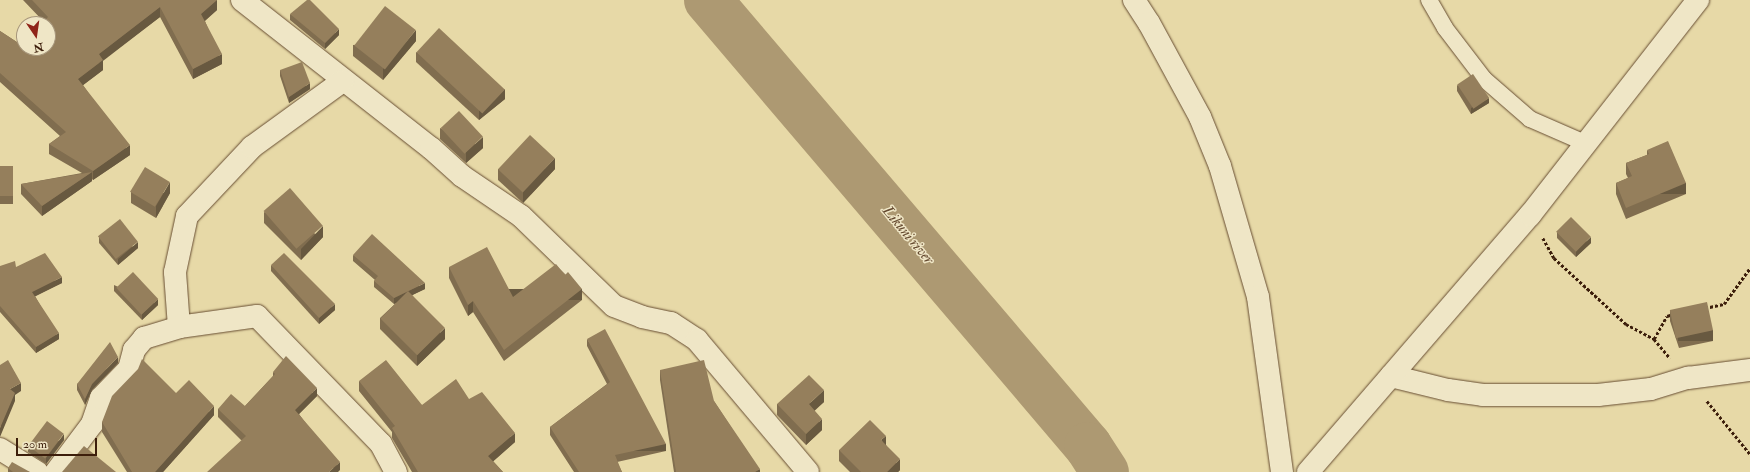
<!DOCTYPE html>
<html>
<head>
<meta charset="utf-8">
<style>
	body { margin:0 }
	#map { position:relative; width:1750px; height:472px; overflow:hidden; background:#e7d9a7; font-family:"IM FELL Double Pica",serif }
	div>[style] { position:absolute }
	.river>* { height:48px; margin:-24px; padding:0 24px; transform-origin:24px; border-radius:24px; background:#ad9972 }
	.path>* { height:2.5px; margin-top:-1.25px; transform-origin:0; background:repeating-linear-gradient(90deg,#3c1e0b 0 3px,transparent 0 5px) }
	.roads { filter:drop-shadow(0 0 1px #674d32) drop-shadow(0 0 1px #674d32) }
	.service>* { height:16px; margin:-8px; padding:0 8px; transform-origin:8px; border-radius:8px; background:#efe6c6 }
	.minor>* { height:22px; margin:-11px; padding:0 11px; transform-origin:11px; border-radius:11px; background:#efe6c6 }
	.tertiary>* { height:22px; margin:-11px; padding:0 11px; transform-origin:11px; border-radius:11px; background:#efe6c6 }
	.wall>* { inset:0; background:#806d4f; transform-origin:0 0 }
	.shaded-wall>* { inset:0; background:#685940; transform-origin:0 0 }
	.building>* { inset:0; background:#957f5c; transform-origin:0 0 }
	span { translate:-50% -50%; white-space:nowrap; text-align:center; line-height:1.15; -webkit-text-stroke:3px #efe6c6; paint-order:stroke }
	.water-label { font-size:15px; color:#64492f; font-style:italic }
	.north { position:absolute; left:16px; top:16px; width:40px; height:40px; box-sizing:border-box; background:#efe6c6; border:1px solid #a7967b; border-radius:50%; rotate:167deg; font-size:11px; font-weight:700; line-height:16px; text-align:center; color:#3c1e0b }
	.north::after { content:''; display:block; margin:auto; width:14px; height:18px; background:#8f2418; clip-path:polygon(50% 0,100% 100%,50% 72%,0 100%) }
	.scale { position:absolute; left:16px; top:438px; width:81px; height:18px; box-sizing:border-box; border:2px solid #3c1e0b; border-top:0; padding-left:5px; font-size:12px; line-height:14px; white-space:nowrap; color:#3c1e0b; -webkit-text-stroke:3px #efe6c6; paint-order:stroke }
</style>
</head>
<body>
<div id="map">
	<div class="river">
		<div style="left:708px;top:0;width:586px;rotate:49.57deg"></div>
		<div style="left:1088px;top:446px;width:31px;rotate:57deg"></div>
	</div>
	<div class="path">
		<div style="left:1543px;top:238px;width:23px;rotate:61deg"></div>
		<div style="left:1554px;top:258px;width:98px;rotate:42.5deg"></div>
		<div style="left:1626px;top:324px;width:32px;rotate:28deg"></div>
		<div style="left:1654px;top:339px;width:25px;rotate:50deg"></div>
		<div style="left:1705px;top:308px;width:19px;rotate:-12deg"></div>
		<div style="left:1724px;top:304px;width:44px;rotate:-54.2deg"></div>
		<div style="left:1654px;top:339px;width:26px;rotate:-61deg"></div>
		<div style="left:1667px;top:316px;width:6px;rotate:-18deg"></div>
		<div style="left:1707px;top:401px;width:68px;rotate:50.9deg"></div>
	</div>
	<div class="roads">
		<div class="service">
			<div style="left:1429px;top:0;width:32px;rotate:60deg"></div>
			<div style="left:1445px;top:28px;width:64px;rotate:52.6deg"></div>
			<div style="left:1484px;top:79px;width:61px;rotate:41deg"></div>
			<div style="left:1530px;top:119px;width:60px;rotate:23.6deg"></div>
		</div>
		<div class="minor">
			<div style="left:242px;top:0;width:240px;rotate:38.1deg"></div>
			<div style="left:431px;top:148px;width:42px;rotate:42.1deg"></div>
			<div style="left:462px;top:176px;width:71px;rotate:34.1deg"></div>
			<div style="left:521px;top:216px;width:129px;rotate:44.1deg"></div>
			<div style="left:614px;top:306px;width:30px;rotate:21deg"></div>
			<div style="left:642px;top:317px;width:30px;rotate:12deg"></div>
			<div style="left:671px;top:323px;width:31px;rotate:33deg"></div>
			<div style="left:697px;top:340px;width:172px;rotate:49.9deg"></div>
			<div style="left:1134px;top:0;width:27px;rotate:57deg"></div>
			<div style="left:1149px;top:23px;width:107px;rotate:61.5deg"></div>
			<div style="left:1200px;top:117px;width:53px;rotate:67.8deg"></div>
			<div style="left:1220px;top:166px;width:136px;rotate:73.8deg"></div>
			<div style="left:1258px;top:297px;width:177px;rotate:82.2deg"></div>
			<div style="left:179px;top:327px;width:55px;rotate:-94.2deg"></div>
			<div style="left:175px;top:272px;width:57px;rotate:-77.9deg"></div>
			<div style="left:187px;top:216px;width:95px;rotate:-46.7deg"></div>
			<div style="left:252px;top:147px;width:112px;rotate:-36deg"></div>
			<div style="left:1391px;top:376px;width:59px;rotate:13.8deg"></div>
			<div style="left:1448px;top:390px;width:35px;rotate:8deg"></div>
			<div style="left:1483px;top:395px;width:115px"></div>
			<div style="left:1598px;top:395px;width:53px;rotate:-6.5deg"></div>
			<div style="left:1651px;top:389px;width:39px;rotate:-17deg"></div>
			<div style="left:1688px;top:378px;width:63px;rotate:-7.4deg"></div>
			<div style="left:0;top:449px;width:44px;rotate:31.9deg"></div>
			<div style="left:56px;top:472px;width:60px;rotate:-53.1deg"></div>
			<div style="left:92px;top:424px;width:28px;rotate:-71deg"></div>
			<div style="left:101px;top:398px;width:40px;rotate:-46deg"></div>
			<div style="left:129px;top:369px;width:20px;rotate:-75deg"></div>
			<div style="left:134px;top:350px;width:16px;rotate:-50deg"></div>
			<div style="left:144px;top:338px;width:37px;rotate:-17deg"></div>
			<div style="left:179px;top:327px;width:79px;rotate:-8deg"></div>
			<div style="left:257px;top:316px;width:178px;rotate:45.9deg"></div>
			<div style="left:381px;top:444px;width:32px;rotate:62deg"></div>
		</div>
		<div class="tertiary">
			<div style="left:1308px;top:472px;width:340px;rotate:-49.2deg"></div>
			<div style="left:1530px;top:215px;width:273px;rotate:-52deg"></div>
		</div>
	</div>
	<div class="wall">
		<div style="clip-path:polygon(23px 0,217px 0,217px 10px,205px 21px,222px 64px,193px 79px,160px 17px,103px 60px,103px 70px,83px 85px,130px 155px,93px 180px,92px 179px,92px 181px,42px 216px,21px 194px,21px 184px,82px 173px,49px 154px,49px 144px,60px 136px,0 82px,0 31px,23px 46px,44px 22px)"></div>
		<div style="clip-path:polygon(290px 14px,339px 35px,325px 49px,290px 20px)"></div>
		<div style="clip-path:polygon(416px 41px,383px 80px,353px 56px,353px 45px)"></div>
		<div style="clip-path:polygon(416px 52px,505px 99px,479px 120px,416px 62px)"></div>
		<div style="clip-path:polygon(280px 70px,310px 89px,289px 103px,280px 76px)"></div>
		<div style="clip-path:polygon(1457px 85px,1489px 103px,1471px 114px,1457px 91px)"></div>
		<div style="clip-path:polygon(440px 128px,483px 148px,466px 163px,440px 139px)"></div>
		<div style="clip-path:polygon(1647px 150px,1686px 194px,1626px 219px,1616px 194px,1616px 183px,1628px 178px,1626px 174px,1626px 163px,1647px 155px)"></div>
		<div style="left:0;top:166px;width:13px;height:38px"></div>
		<div style="clip-path:polygon(498px 169px,555px 169px,523px 203px,498px 180px)"></div>
		<div style="clip-path:polygon(131px 192px,170px 193px,156px 218px,131px 203px)"></div>
		<div style="clip-path:polygon(264px 212px,323px 237px,301px 260px,264px 223px)"></div>
		<div style="clip-path:polygon(1557px 232px,1591px 243px,1576px 257px,1557px 238px)"></div>
		<div style="clip-path:polygon(99px 237px,138px 248px,118px 265px,99px 243px)"></div>
		<div style="clip-path:polygon(353px 255px,425px 289px,412px 295px,445px 339px,417px 366px,380px 329px,380px 318px,396px 303px,394px 304px,374px 287px,374px 281px,375px 280px,353px 261px)"></div>
		<div style="clip-path:polygon(271px 265px,335px 310px,319px 324px,271px 271px)"></div>
		<div style="clip-path:polygon(0 266px,16px 267px,62px 283px,35px 296px,59px 339px,36px 353px,0 312px)"></div>
		<div style="clip-path:polygon(449px 267px,513px 297px,582px 300px,504px 361px,473px 312px,468px 316px,449px 278px)"></div>
		<div style="clip-path:polygon(114px 285px,158px 305px,142px 320px,114px 291px)"></div>
		<div style="clip-path:polygon(1670px 310px,1713px 341px,1679px 348px,1670px 321px)"></div>
		<div style="clip-path:polygon(587px 339px,666px 451px,617px 462px,622px 472px,574px 472px,550px 435px,550px 427px,607px 384px,587px 346px)"></div>
		<div style="clip-path:polygon(118px 363px,92px 390px,85px 405px,77px 390px,77px 384px)"></div>
		<div style="clip-path:polygon(660px 370px,714px 401px,760px 472px,674px 472px,660px 380px)"></div>
		<div style="clip-path:polygon(273px 372px,317px 396px,299px 414px,340px 470px,241px 440px,218px 417px,218px 409px,245px 406px,273px 376px)"></div>
		<div style="clip-path:polygon(359px 381px,422px 405px,469px 399px,515px 442px,493px 461px,503px 472px,412px 472px,392px 438px,392px 432px,359px 391px)"></div>
		<div style="clip-path:polygon(176px 393px,214px 415px,163px 472px,127px 472px,102px 432px,102px 422px)"></div>
		<div style="clip-path:polygon(824px 402px,814px 410px,822px 430px,806px 445px,777px 415px,777px 404px)"></div>
		<div style="clip-path:polygon(64px 440px,46px 464px,28px 452px,28px 446px)"></div>
		<div style="clip-path:polygon(886px 445px,900px 470px,898px 472px,850px 472px,839px 461px,839px 450px)"></div>
		<div style="clip-path:polygon(8px 468px,30px 472px,8px 472px)"></div>
	</div>
	<div class="shaded-wall">
		<div style="clip-path:polygon(217px 0,217px 10px,201px 24px,201px 14px)"></div>
		<div style="clip-path:polygon(160px 7px,160px 17px,99px 64px,99px 54px)"></div>
		<div style="clip-path:polygon(339px 29px,339px 35px,325px 49px,325px 43px)"></div>
		<div style="clip-path:polygon(416px 30px,416px 41px,383px 80px,383px 69px)"></div>
		<div style="clip-path:polygon(222px 54px,222px 64px,193px 79px,193px 69px)"></div>
		<div style="clip-path:polygon(103px 60px,103px 70px,78px 89px,78px 79px)"></div>
		<div style="clip-path:polygon(310px 83px,310px 89px,289px 103px,289px 97px)"></div>
		<div style="clip-path:polygon(505px 89px,505px 99px,479px 120px,479px 110px)"></div>
		<div style="clip-path:polygon(1489px 98px,1489px 103px,1471px 114px,1471px 108px)"></div>
		<div style="clip-path:polygon(483px 137px,483px 148px,466px 163px,466px 152px)"></div>
		<div style="clip-path:polygon(130px 145px,130px 155px,93px 180px,93px 171px)"></div>
		<div style="clip-path:polygon(555px 158px,555px 169px,523px 203px,523px 191px)"></div>
		<div style="clip-path:polygon(92px 172px,92px 181px,42px 216px,42px 206px)"></div>
		<div style="clip-path:polygon(170px 182px,170px 193px,156px 218px,156px 206px)"></div>
		<div style="left:1686px;top:183px;width:11px;height:65px;rotate:90deg"></div>
		<div style="clip-path:polygon(323px 226px,323px 237px,301px 260px,301px 249px)"></div>
		<div style="clip-path:polygon(1591px 237px,1591px 243px,1576px 257px,1576px 251px)"></div>
		<div style="clip-path:polygon(138px 242px,138px 248px,118px 265px,118px 259px)"></div>
		<div style="clip-path:polygon(62px 277px,62px 283px,32px 298px,32px 292px)"></div>
		<div style="clip-path:polygon(425px 283px,425px 289px,394px 304px,394px 298px)"></div>
		<div style="left:582px;top:289px;width:11px;height:99px;rotate:90deg"></div>
		<div style="clip-path:polygon(158px 299px,158px 305px,142px 320px,142px 314px)"></div>
		<div style="clip-path:polygon(473px 301px,473px 312px,468px 316px,468px 305px)"></div>
		<div style="clip-path:polygon(335px 304px,335px 310px,319px 324px,319px 318px)"></div>
		<div style="clip-path:polygon(445px 328px,445px 339px,417px 366px,417px 355px)"></div>
		<div style="left:1713px;top:330px;width:11px;height:35px;rotate:90deg"></div>
		<div style="clip-path:polygon(59px 333px,59px 339px,36px 353px,36px 347px)"></div>
		<div style="clip-path:polygon(118px 357px,118px 363px,92px 390px,85px 405px,85px 399px,92px 384px)"></div>
		<div style="clip-path:polygon(21px 383px,21px 391px,15px 395px,15px 401px,0 437px,0 428px,10px 389px)"></div>
		<div style="clip-path:polygon(317px 388px,317px 396px,295px 418px,295px 410px)"></div>
		<div style="clip-path:polygon(824px 390px,824px 402px,809px 416px,809px 404px)"></div>
		<div style="clip-path:polygon(214px 406px,214px 415px,163px 472px,155px 472px)"></div>
		<div style="clip-path:polygon(822px 419px,822px 430px,806px 445px,806px 434px)"></div>
		<div style="clip-path:polygon(515px 433px,515px 442px,488px 466px,488px 456px)"></div>
		<div style="clip-path:polygon(64px 434px,64px 440px,46px 464px,46px 458px)"></div>
		<div style="clip-path:polygon(886px 436px,886px 447px,881px 440px)"></div>
		<div style="left:666px;top:444px;width:7px;height:52px;rotate:90deg"></div>
		<div style="clip-path:polygon(900px 459px,900px 470px,898px 472px,887px 472px)"></div>
		<div style="clip-path:polygon(340px 462px,340px 470px,338px 472px,329px 472px)"></div>
		<div style="clip-path:polygon(760px 469px,760px 472px,755px 472px)"></div>
	</div>
	<div class="building">
		<div style="clip-path:polygon(32px 0,217px 0,201px 14px,222px 54px,193px 69px,160px 7px,99px 54px,103px 60px,78px 79px,130px 145px,93px 171px,49px 144px,66px 132px,0 73px,0 31px,23px 46px,24px 45px,24px 48px,48px 48px,48px 24px,42px 24px,48px 17px)"></div>
		<div style="clip-path:polygon(307px 0,310px 0,339px 29px,325px 43px,290px 14px)"></div>
		<div style="left:385px;top:6px;width:39px;height:50px;rotate:38deg"></div>
		<div style="left:439px;top:28px;width:90px;height:33px;rotate:43deg"></div>
		<div style="clip-path:polygon(302px 62px,310px 83px,289px 97px,280px 70px)"></div>
		<div style="left:1473px;top:74px;width:29px;height:19px;rotate:56deg"></div>
		<div style="left:459px;top:111px;width:35px;height:25px;rotate:47deg"></div>
		<div style="left:530px;top:135px;width:34px;height:47px;rotate:43deg"></div>
		<div style="clip-path:polygon(1668px 141px,1686px 183px,1626px 208px,1616px 183px,1632px 176px,1626px 163px,1649px 154px,1647px 150px)"></div>
		<div style="left:0;top:166px;width:13px;height:30px"></div>
		<div style="left:145px;top:167px;width:29px;height:29px;rotate:31deg"></div>
		<div style="clip-path:polygon(92px 172px,42px 206px,21px 184px)"></div>
		<div style="left:290px;top:188px;width:50px;height:35px;rotate:49deg"></div>
		<div style="left:1571px;top:217px;width:28px;height:21px;rotate:45deg"></div>
		<div style="left:120px;top:219px;width:29px;height:28px;rotate:52deg"></div>
		<div style="clip-path:polygon(372px 234px,425px 283px,394px 298px,374px 281px,378px 276px,353px 255px)"></div>
		<div style="clip-path:polygon(487px 247px,513px 297px,556px 264px,565px 275px,568px 272px,582px 289px,504px 350px,473px 301px,468px 305px,449px 267px)"></div>
		<div style="clip-path:polygon(45px 253px,62px 277px,32px 292px,59px 333px,36px 347px,0 306px,0 266px,15px 261px,16px 267px)"></div>
		<div style="clip-path:polygon(284px 253px,335px 304px,319px 318px,271px 265px)"></div>
		<div style="left:133px;top:272px;width:37px;height:23px;rotate:47deg"></div>
		<div style="left:408px;top:291px;width:52px;height:39px;rotate:45deg"></div>
		<div style="left:1707px;top:302px;width:29px;height:38px;rotate:78deg"></div>
		<div style="clip-path:polygon(605px 329px,666px 444px,615px 455px,622px 472px,579px 472px,550px 427px,610px 382px,587px 339px)"></div>
		<div style="clip-path:polygon(110px 342px,118px 357px,92px 384px,85px 399px,77px 384px)"></div>
		<div style="clip-path:polygon(286px 356px,317px 388px,295px 410px,340px 462px,329px 472px,207px 472px,246px 436px,218px 409px,231px 394px,245px 406px,275px 374px,273px 372px)"></div>
		<div style="clip-path:polygon(142px 359px,176px 393px,189px 380px,214px 406px,155px 472px,132px 472px,102px 422px,112px 396px,138px 369px)"></div>
		<div style="clip-path:polygon(8px 360px,21px 383px,10px 389px,15px 393px,0 428px,0 365px)"></div>
		<div style="clip-path:polygon(386px 360px,422px 405px,456px 379px,469px 399px,482px 392px,515px 433px,488px 456px,503px 472px,418px 472px,392px 428px,395px 426px,359px 381px)"></div>
		<div style="clip-path:polygon(704px 360px,714px 401px,760px 469px,755px 472px,676px 472px,660px 370px)"></div>
		<div style="clip-path:polygon(809px 375px,824px 390px,809px 404px,822px 419px,806px 434px,777px 404px)"></div>
		<div style="clip-path:polygon(870px 420px,886px 436px,881px 440px,900px 459px,887px 472px,861px 472px,839px 450px)"></div>
		<div style="left:47px;top:421px;width:21px;height:31px;rotate:37deg"></div>
		<div style="clip-path:polygon(84px 446px,116px 472px,62px 472px)"></div>
		<div style="clip-path:polygon(12px 462px,30px 472px,13px 472px,8px 468px)"></div>
	</div>
	<div class="water-label">
		<span style="left:908px;top:235px;rotate:50deg">Likuni river</span>
	</div>
	<div class="north">N</div>
	<div class="scale">20 m</div>
</div>
</body>
</html>
